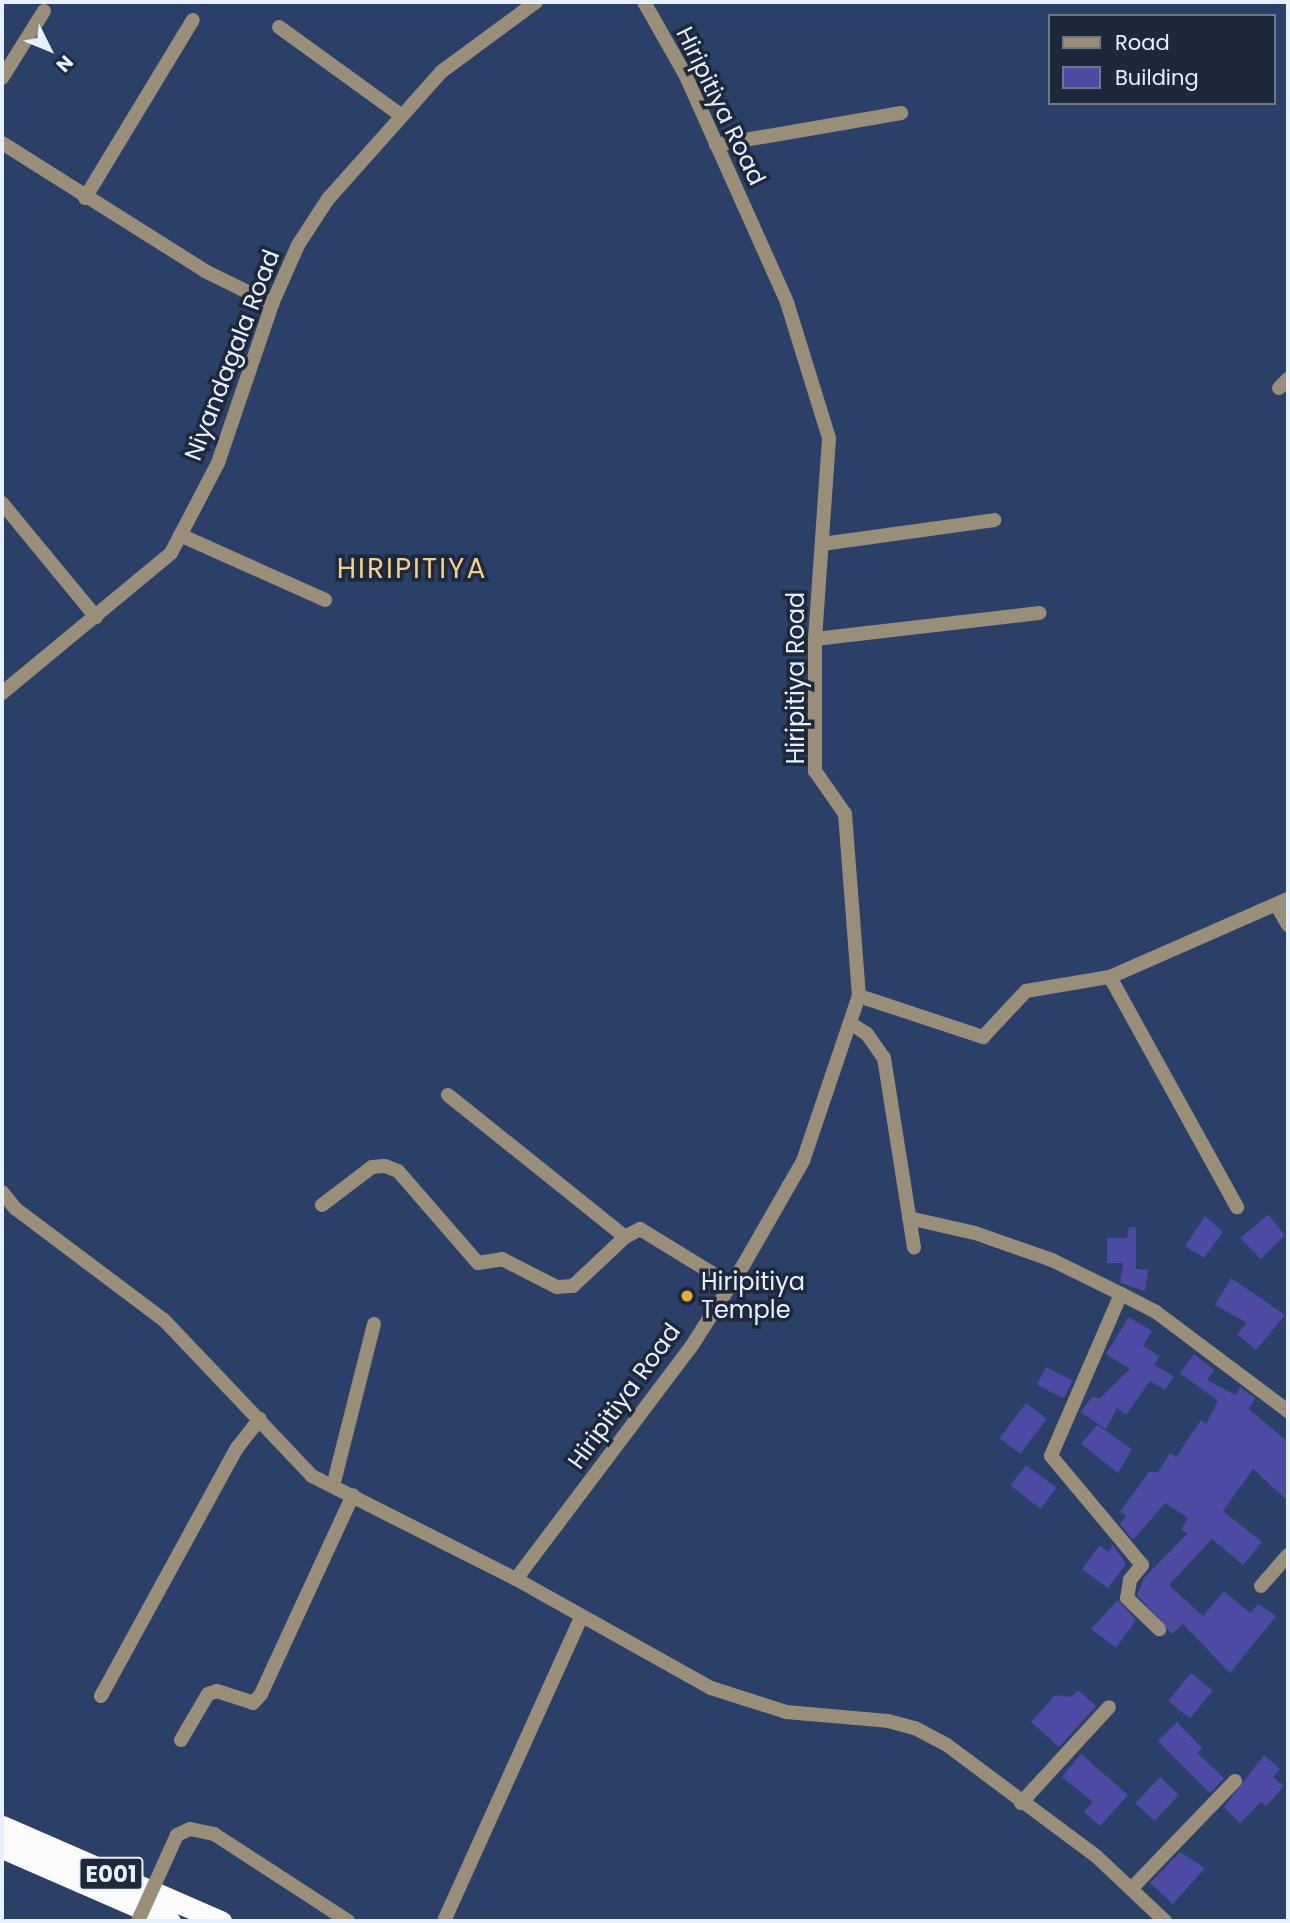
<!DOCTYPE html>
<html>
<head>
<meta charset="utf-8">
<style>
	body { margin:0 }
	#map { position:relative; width:1290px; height:1923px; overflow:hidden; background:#2a4069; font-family:Poppins,sans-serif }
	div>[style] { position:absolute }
	.building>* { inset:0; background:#4d4aa4; transform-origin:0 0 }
	.minor>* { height:14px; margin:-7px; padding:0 7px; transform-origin:7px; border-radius:7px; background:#9a8e78 }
	.tertiary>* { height:14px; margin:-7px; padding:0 7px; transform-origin:7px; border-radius:7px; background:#9a8e78 }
	.motorway>* { height:21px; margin:-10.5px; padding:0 10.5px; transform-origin:10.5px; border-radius:10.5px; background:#fbfbfb }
	.minor-bridge>* { height:14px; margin:-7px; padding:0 7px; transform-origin:7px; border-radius:7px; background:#9a8e78 }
	.dots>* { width:19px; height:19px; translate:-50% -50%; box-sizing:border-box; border:4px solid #1d283a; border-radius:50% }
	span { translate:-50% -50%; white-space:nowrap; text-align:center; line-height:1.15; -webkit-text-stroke:7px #1d283a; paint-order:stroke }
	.shield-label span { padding:2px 5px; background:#1d283a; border:2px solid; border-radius:5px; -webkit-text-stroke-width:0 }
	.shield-label { font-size:23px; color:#e7f0ff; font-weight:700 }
	.street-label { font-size:24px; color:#e7f0ff }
	.poi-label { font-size:24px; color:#e7f0ff }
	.left { translate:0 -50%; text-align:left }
	.quarter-label { font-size:28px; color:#f6ce87; letter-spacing:2px }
	.frame { position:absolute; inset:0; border:4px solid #e7f0ff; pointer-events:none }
	.legend { position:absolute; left:1048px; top:14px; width:228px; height:91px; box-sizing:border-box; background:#1d283a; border:2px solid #6e7889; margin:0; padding:9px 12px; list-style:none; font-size:21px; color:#e7f0ff }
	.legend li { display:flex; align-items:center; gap:14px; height:35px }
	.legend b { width:35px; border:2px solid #6e7889 }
	.north { position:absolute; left:14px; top:14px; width:70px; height:70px; -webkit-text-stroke:5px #1d283a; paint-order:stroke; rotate:133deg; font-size:19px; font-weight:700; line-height:28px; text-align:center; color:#e7f0ff }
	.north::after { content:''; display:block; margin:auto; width:24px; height:32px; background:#e7f0ff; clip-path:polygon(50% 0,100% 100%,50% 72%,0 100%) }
</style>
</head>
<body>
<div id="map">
	<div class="building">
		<div style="clip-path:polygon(1268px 1215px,1285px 1235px,1261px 1259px,1240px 1238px)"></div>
		<div style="clip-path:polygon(1205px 1216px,1223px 1232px,1204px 1258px,1185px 1246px)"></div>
		<div style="clip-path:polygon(1129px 1227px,1136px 1227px,1136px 1269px,1148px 1270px,1145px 1291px,1120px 1283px,1123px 1263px,1107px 1263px,1107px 1238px,1127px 1238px)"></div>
		<div style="clip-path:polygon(1231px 1278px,1285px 1315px,1256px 1350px,1237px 1334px,1247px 1323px,1215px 1305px)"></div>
		<div style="clip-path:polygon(1129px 1317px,1152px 1331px,1143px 1346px,1160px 1356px,1154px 1365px,1174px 1376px,1165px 1390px,1150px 1381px,1126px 1415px,1117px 1408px,1106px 1429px,1080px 1412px,1093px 1396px,1099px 1399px,1130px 1369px,1106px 1354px)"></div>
		<div style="clip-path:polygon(1194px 1354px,1214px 1370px,1207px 1380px,1236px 1395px,1240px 1387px,1255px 1398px,1249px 1409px,1288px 1442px,1288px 1501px,1253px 1469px,1223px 1511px,1262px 1542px,1243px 1565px,1212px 1539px,1169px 1585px,1203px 1616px,1224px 1591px,1250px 1613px,1258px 1604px,1276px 1616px,1230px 1673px,1183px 1624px,1172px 1634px,1137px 1595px,1144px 1578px,1188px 1533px,1181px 1530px,1188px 1518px,1165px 1503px,1133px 1540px,1120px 1524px,1126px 1516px,1120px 1512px,1149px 1472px,1158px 1472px,1170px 1453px,1176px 1457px,1201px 1420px,1206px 1424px,1218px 1401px,1180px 1373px)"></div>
		<div style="left:1046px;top:1367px;width:30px;height:20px;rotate:27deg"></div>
		<div style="left:1026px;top:1403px;width:26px;height:44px;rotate:37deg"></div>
		<div style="clip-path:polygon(1097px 1425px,1132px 1449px,1118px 1473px,1081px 1444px)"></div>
		<div style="left:1026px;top:1465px;width:38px;height:26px;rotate:37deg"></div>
		<div style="clip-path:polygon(1100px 1545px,1108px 1552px,1113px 1545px,1126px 1564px,1108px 1588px,1082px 1569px)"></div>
		<div style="clip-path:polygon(1118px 1600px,1136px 1620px,1116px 1648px,1091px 1629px)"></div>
		<div style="left:1191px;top:1673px;width:28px;height:36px;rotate:39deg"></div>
		<div style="clip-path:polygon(1078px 1690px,1096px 1706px,1059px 1747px,1031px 1722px,1055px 1695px,1071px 1697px)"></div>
		<div style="clip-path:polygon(1177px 1722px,1202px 1748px,1197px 1753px,1224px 1778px,1210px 1793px,1158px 1741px)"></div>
		<div style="clip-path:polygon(1081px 1754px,1128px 1795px,1100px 1826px,1084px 1812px,1093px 1802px,1062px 1777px)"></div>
		<div style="clip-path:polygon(1264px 1755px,1280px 1769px,1273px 1777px,1284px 1786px,1266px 1806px,1261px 1802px,1240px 1823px,1224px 1807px)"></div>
		<div style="left:1160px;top:1777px;width:26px;height:36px;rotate:43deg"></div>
		<div style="clip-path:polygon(1180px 1852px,1205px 1868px,1173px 1904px,1150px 1883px)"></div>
	</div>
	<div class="minor">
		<div style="left:279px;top:27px;width:148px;rotate:35.9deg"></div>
		<div style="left:2px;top:78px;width:79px;rotate:-57.9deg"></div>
		<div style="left:2px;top:143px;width:240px;rotate:32.2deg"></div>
		<div style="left:205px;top:271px;width:75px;rotate:26.2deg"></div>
		<div style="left:716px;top:145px;width:188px;rotate:-9.8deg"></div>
		<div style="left:85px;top:198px;width:208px;rotate:-58.8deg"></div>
		<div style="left:1279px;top:388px;width:13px;rotate:-45deg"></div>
		<div style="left:2px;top:503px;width:148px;rotate:50.5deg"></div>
		<div style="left:180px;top:535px;width:159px;rotate:24.1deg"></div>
		<div style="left:822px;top:544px;width:174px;rotate:-7.9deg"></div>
		<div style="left:815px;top:639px;width:226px;rotate:-6.6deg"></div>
		<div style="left:2px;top:693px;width:219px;rotate:-39.6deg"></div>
		<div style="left:171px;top:553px;width:102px;rotate:-62.4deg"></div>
		<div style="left:218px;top:463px;width:168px;rotate:-71.2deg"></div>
		<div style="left:272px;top:304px;width:64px;rotate:-66.2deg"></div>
		<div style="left:298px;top:245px;width:55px;rotate:-56.9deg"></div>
		<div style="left:328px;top:199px;width:170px;rotate:-48.3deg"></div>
		<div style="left:441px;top:72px;width:118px;rotate:-36.4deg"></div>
		<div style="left:1277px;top:906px;width:22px;rotate:60deg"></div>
		<div style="left:1110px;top:977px;width:263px;rotate:61.1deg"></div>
		<div style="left:859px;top:996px;width:131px;rotate:18.3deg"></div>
		<div style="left:983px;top:1037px;width:63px;rotate:-46.9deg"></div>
		<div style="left:1026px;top:991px;width:85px;rotate:-9.5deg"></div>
		<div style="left:1110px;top:977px;width:194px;rotate:-23.7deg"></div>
		<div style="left:850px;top:1023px;width:20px;rotate:33deg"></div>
		<div style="left:867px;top:1034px;width:29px;rotate:55deg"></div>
		<div style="left:884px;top:1058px;width:192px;rotate:81deg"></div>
		<div style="left:448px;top:1095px;width:227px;rotate:38.7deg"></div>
		<div style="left:322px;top:1205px;width:63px;rotate:-37.2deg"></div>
		<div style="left:372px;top:1167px;width:13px;rotate:-4deg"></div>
		<div style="left:385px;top:1166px;width:14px;rotate:21deg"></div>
		<div style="left:398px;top:1171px;width:122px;rotate:49deg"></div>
		<div style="left:478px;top:1263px;width:24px;rotate:-9deg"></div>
		<div style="left:502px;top:1259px;width:62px;rotate:27deg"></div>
		<div style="left:557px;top:1287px;width:16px;rotate:-4deg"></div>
		<div style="left:573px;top:1286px;width:71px;rotate:-43.3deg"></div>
		<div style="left:625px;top:1237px;width:17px;rotate:-28deg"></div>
		<div style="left:640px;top:1229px;width:103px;rotate:31.5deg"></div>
		<div style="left:909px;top:1218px;width:68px;rotate:12.8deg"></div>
		<div style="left:975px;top:1233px;width:82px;rotate:19.3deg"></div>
		<div style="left:1052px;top:1260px;width:77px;rotate:26.2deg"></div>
		<div style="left:1121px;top:1294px;width:39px;rotate:27deg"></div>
		<div style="left:1156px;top:1312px;width:165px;rotate:36.9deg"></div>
		<div style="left:1121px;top:1294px;width:176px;rotate:113.4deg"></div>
		<div style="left:1051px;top:1456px;width:142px;rotate:50.1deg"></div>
		<div style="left:1142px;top:1565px;width:19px;rotate:129deg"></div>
		<div style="left:1130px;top:1580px;width:18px;rotate:99deg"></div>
		<div style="left:1127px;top:1598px;width:45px;rotate:44.1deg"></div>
		<div style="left:333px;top:1486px;width:167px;rotate:-75.8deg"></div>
		<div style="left:516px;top:1579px;width:291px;rotate:-53deg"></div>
		<div style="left:691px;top:1347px;width:98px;rotate:-57.4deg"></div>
		<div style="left:744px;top:1264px;width:119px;rotate:-60.2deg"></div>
		<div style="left:803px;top:1161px;width:174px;rotate:-71.3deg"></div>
		<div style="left:859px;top:996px;width:183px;rotate:-94.4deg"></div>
		<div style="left:845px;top:814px;width:52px;rotate:-124.9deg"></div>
		<div style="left:815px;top:771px;width:132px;rotate:-90deg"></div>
		<div style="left:815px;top:639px;width:201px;rotate:-86deg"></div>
		<div style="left:829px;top:438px;width:142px;rotate:-107.2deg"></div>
		<div style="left:787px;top:302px;width:248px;rotate:-114.1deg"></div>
		<div style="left:686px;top:76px;width:85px;rotate:-119.6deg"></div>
		<div style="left:1261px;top:1586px;width:41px;rotate:-48.9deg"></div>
		<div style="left:101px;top:1696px;width:283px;rotate:-61.3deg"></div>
		<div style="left:237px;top:1448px;width:37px;rotate:-52deg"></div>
		<div style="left:181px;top:1740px;width:53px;rotate:-59.6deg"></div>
		<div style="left:208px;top:1694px;width:9px;rotate:-18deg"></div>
		<div style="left:217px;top:1691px;width:38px;rotate:18deg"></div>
		<div style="left:253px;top:1703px;width:12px;rotate:-48deg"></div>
		<div style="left:261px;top:1694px;width:219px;rotate:-65.2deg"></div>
		<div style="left:1021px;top:1803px;width:130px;rotate:-47.5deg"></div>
		<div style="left:177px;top:1835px;width:14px;rotate:-25deg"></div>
		<div style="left:190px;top:1829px;width:25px;rotate:12deg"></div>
		<div style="left:214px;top:1834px;width:160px;rotate:33deg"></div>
		<div style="left:1131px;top:1889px;width:150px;rotate:-46.1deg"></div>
		<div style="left:444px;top:1921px;width:333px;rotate:-65.7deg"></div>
	</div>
	<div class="tertiary">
		<div style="left:2px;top:1192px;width:22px;rotate:51deg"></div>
		<div style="left:16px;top:1209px;width:185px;rotate:36.9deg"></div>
		<div style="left:164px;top:1320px;width:215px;rotate:46.5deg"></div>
		<div style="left:312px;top:1476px;width:229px;rotate:26.8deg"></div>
		<div style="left:516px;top:1579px;width:223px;rotate:29.2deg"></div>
		<div style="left:711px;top:1688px;width:79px;rotate:17.7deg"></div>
		<div style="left:786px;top:1712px;width:102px;rotate:5deg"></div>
		<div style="left:888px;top:1721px;width:28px;rotate:15deg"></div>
		<div style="left:915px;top:1728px;width:36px;rotate:28deg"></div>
		<div style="left:947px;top:1745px;width:186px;rotate:36.7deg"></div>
		<div style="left:1096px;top:1856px;width:95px;rotate:43.3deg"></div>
	</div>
	<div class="motorway">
		<div style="left:2px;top:1826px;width:239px;rotate:23.5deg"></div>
		<div style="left:2px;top:1848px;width:183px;rotate:23.5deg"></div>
	</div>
	<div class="minor-bridge">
		<div style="left:138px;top:1921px;width:94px;rotate:-65.6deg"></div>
	</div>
	<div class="dots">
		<div style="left:687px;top:1296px;background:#e6ac36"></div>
	</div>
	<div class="shield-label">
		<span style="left:111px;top:1874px">E001</span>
	</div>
	<div class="street-label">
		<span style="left:721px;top:106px;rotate:64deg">Hiripitiya Road</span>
		<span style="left:232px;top:355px;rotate:-69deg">Niyandagala Road</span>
		<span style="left:796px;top:678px;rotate:-90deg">Hiripitiya Road</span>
		<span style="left:624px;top:1396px;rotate:-54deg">Hiripitiya Road</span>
	</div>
	<div class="poi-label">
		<span class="left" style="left:701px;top:1296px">Hiripitiya<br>Temple</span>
	</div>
	<div class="quarter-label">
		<span style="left:412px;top:569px">HIRIPITIYA</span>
	</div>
	<div class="frame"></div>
	<ul class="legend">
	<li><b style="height:9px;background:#9a8e78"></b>Road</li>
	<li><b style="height:19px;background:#4d4aa4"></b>Building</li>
	</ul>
	<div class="north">N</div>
</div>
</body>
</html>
